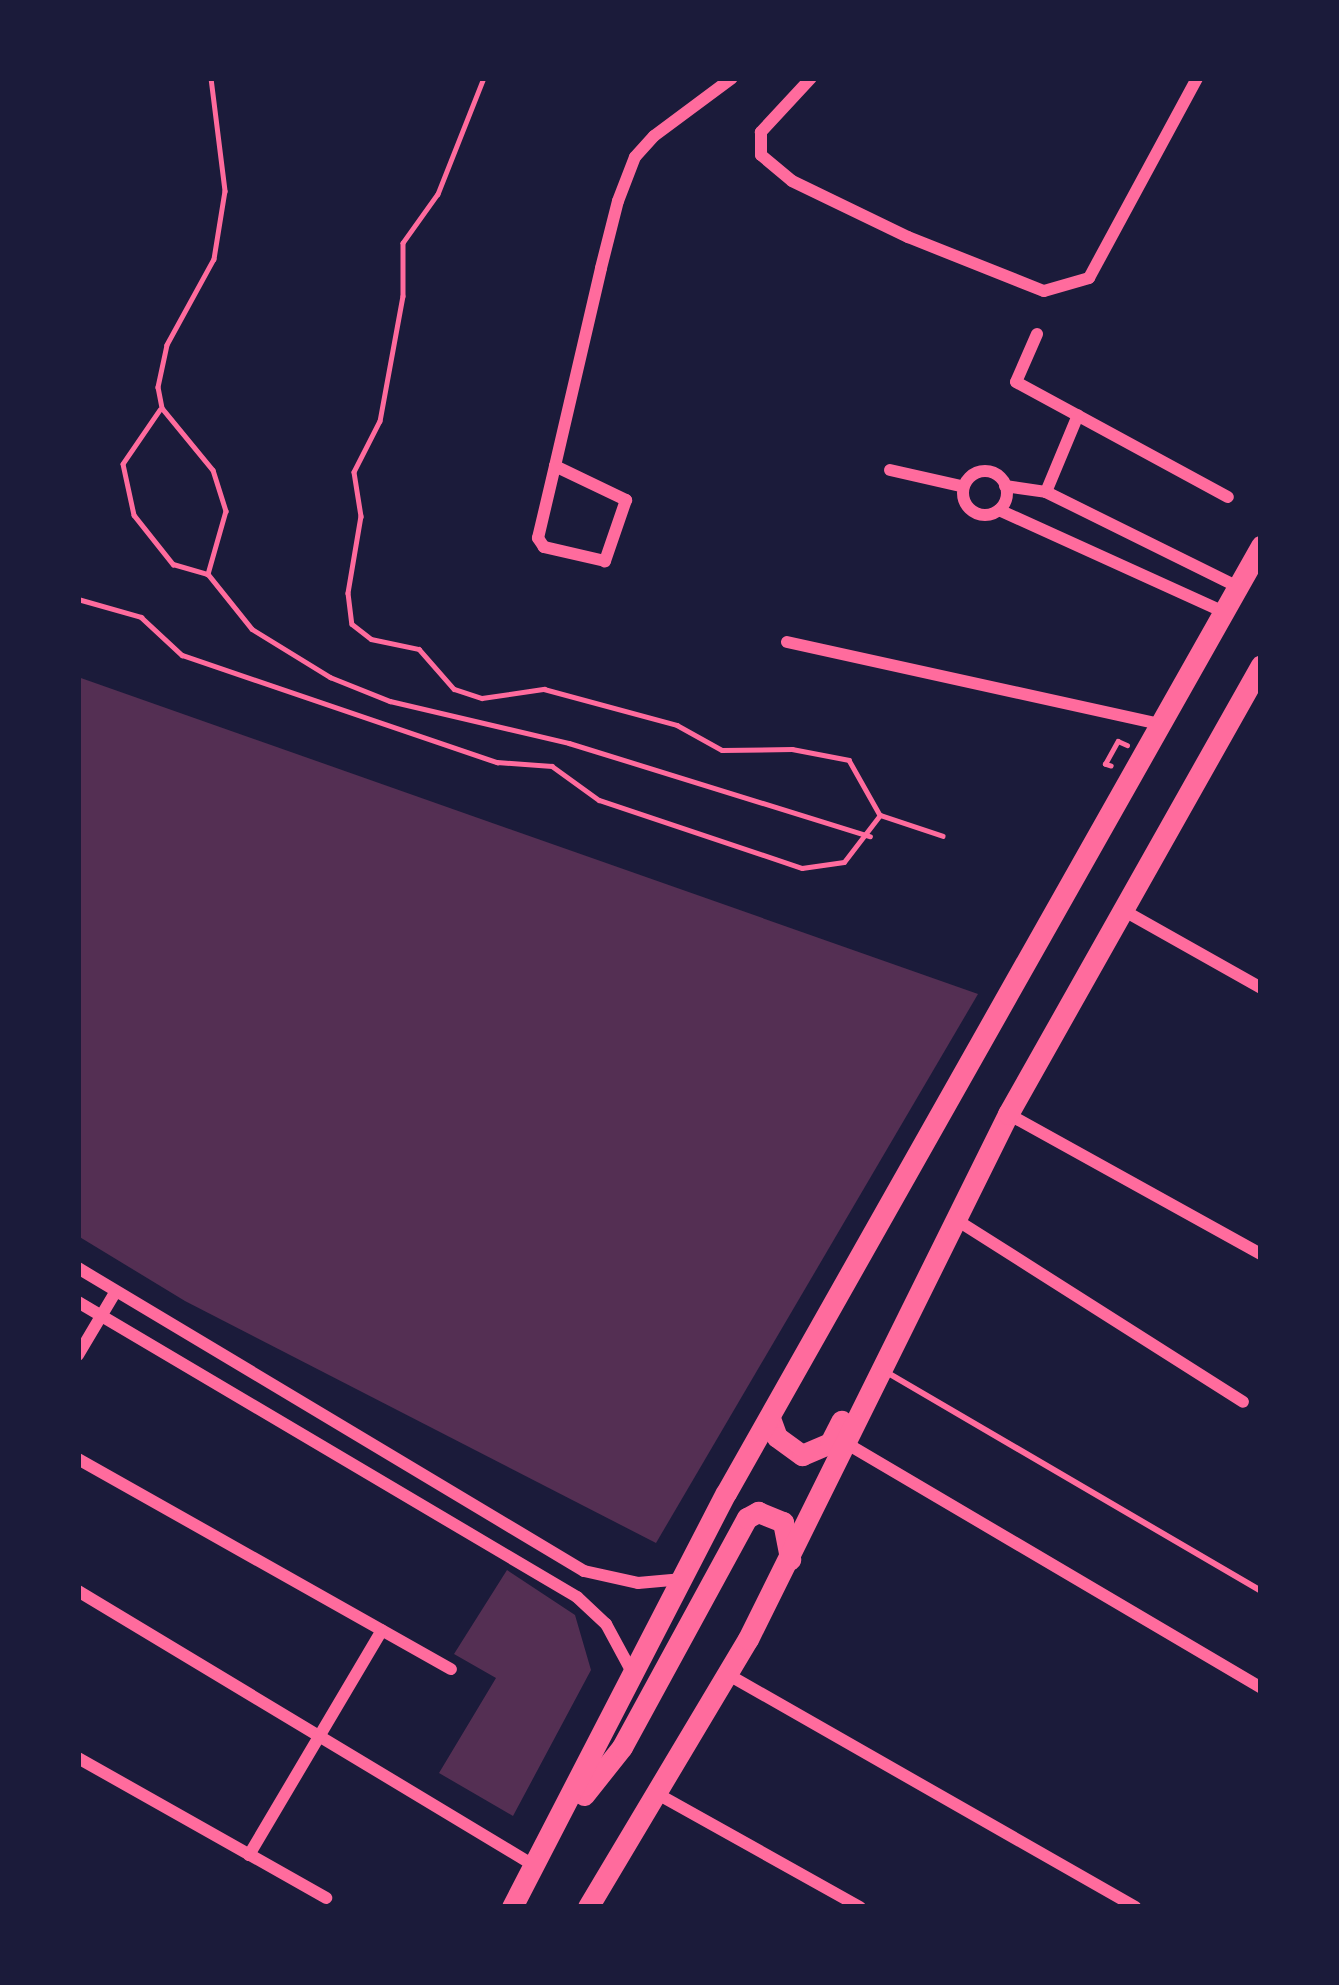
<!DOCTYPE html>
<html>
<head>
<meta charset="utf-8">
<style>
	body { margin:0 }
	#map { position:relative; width:1339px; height:1985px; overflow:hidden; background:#1b1b3a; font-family:Arial,sans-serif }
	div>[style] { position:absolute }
	.building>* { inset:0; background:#542f53 }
	.path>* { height:4.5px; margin:-2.25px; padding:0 2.25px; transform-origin:2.25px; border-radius:2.25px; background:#ff6b9d }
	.service>* { height:6px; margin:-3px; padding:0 3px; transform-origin:3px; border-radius:3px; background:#ff6b9d }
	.minor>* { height:12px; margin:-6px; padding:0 6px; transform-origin:6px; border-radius:6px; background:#ff6b9d }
	.minor>.ring { margin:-6px; padding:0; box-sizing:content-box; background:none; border:12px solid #ff6b9d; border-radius:50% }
	.primary>* { height:21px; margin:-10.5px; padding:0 10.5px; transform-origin:10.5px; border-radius:10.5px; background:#ff6b9d }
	span { translate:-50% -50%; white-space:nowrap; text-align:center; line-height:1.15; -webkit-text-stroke:9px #1b1b3a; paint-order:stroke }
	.frame { position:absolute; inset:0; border:81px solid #1b1b3a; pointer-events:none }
</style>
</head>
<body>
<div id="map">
	<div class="building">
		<div style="clip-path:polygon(78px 677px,978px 994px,656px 1543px,185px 1301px,78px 1236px)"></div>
		<div style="clip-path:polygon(507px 1570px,575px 1615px,591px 1670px,513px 1816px,439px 1773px,496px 1678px,454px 1654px)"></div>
	</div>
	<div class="path">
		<div style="left:211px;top:78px;width:114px;rotate:82.9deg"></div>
		<div style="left:225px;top:191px;width:69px;rotate:99.2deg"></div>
		<div style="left:214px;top:259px;width:98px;rotate:118.7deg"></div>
		<div style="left:167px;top:345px;width:43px;rotate:102.1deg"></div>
		<div style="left:158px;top:387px;width:21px;rotate:79deg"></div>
		<div style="left:162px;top:408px;width:80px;rotate:50.6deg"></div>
		<div style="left:213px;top:470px;width:43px;rotate:72.4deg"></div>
		<div style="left:226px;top:511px;width:66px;rotate:105.9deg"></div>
		<div style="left:208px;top:574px;width:70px;rotate:51.3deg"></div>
		<div style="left:252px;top:629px;width:92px;rotate:31.6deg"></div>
		<div style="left:330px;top:677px;width:65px;rotate:21.8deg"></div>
		<div style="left:390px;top:701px;width:184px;rotate:13.2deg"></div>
		<div style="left:569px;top:743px;width:315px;rotate:17.2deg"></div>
		<div style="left:484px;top:78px;width:125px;rotate:111.6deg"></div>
		<div style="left:438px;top:194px;width:60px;rotate:125.5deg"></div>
		<div style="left:403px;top:243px;width:53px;rotate:90deg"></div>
		<div style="left:403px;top:296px;width:127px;rotate:100.4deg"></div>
		<div style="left:380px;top:421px;width:57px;rotate:117deg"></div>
		<div style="left:354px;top:472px;width:45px;rotate:81deg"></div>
		<div style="left:361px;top:516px;width:78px;rotate:99.6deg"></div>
		<div style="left:348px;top:593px;width:31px;rotate:83deg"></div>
		<div style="left:352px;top:624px;width:24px;rotate:38deg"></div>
		<div style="left:371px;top:639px;width:49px;rotate:11.8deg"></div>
		<div style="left:419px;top:649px;width:53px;rotate:48.8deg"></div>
		<div style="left:454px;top:689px;width:29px;rotate:18deg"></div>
		<div style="left:482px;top:698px;width:63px;rotate:-8.3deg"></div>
		<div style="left:544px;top:689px;width:138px;rotate:15.1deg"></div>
		<div style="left:677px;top:725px;width:51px;rotate:29.1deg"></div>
		<div style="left:722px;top:750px;width:70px;rotate:-0.8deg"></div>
		<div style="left:792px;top:749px;width:58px;rotate:10.9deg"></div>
		<div style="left:849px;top:760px;width:63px;rotate:60.6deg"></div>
		<div style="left:880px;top:815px;width:66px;rotate:18.4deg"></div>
		<div style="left:160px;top:410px;width:65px;rotate:124.4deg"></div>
		<div style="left:123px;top:464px;width:52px;rotate:77.8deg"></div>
		<div style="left:134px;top:515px;width:63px;rotate:51.5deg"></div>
		<div style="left:173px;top:564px;width:36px;rotate:16deg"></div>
		<div style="left:78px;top:599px;width:66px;rotate:15.9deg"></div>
		<div style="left:141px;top:617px;width:56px;rotate:42.8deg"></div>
		<div style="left:182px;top:655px;width:333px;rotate:18.8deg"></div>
		<div style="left:497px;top:762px;width:55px;rotate:4.2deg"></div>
		<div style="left:552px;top:766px;width:58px;rotate:35.9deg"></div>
		<div style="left:599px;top:800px;width:214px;rotate:18.5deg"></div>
		<div style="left:802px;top:868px;width:42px;rotate:-8.1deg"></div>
		<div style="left:844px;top:862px;width:59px;rotate:-52.5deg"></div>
		<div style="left:1111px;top:766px;width:6px;rotate:-162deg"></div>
		<div style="left:1105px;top:764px;width:26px;rotate:-61deg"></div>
		<div style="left:1118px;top:741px;width:10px;rotate:24deg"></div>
	</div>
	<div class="service">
		<div style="left:888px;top:1373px;width:432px;rotate:30.3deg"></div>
	</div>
	<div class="minor">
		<div style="left:811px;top:78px;width:74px;rotate:132.8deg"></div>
		<div style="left:761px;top:132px;width:23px;rotate:90deg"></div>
		<div style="left:761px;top:155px;width:40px;rotate:40deg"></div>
		<div style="left:792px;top:181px;width:129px;rotate:25.8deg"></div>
		<div style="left:908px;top:237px;width:146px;rotate:21.7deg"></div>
		<div style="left:1044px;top:291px;width:47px;rotate:-16.1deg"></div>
		<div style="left:1089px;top:278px;width:227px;rotate:-61.6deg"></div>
		<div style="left:1037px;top:334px;width:52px;rotate:113.6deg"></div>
		<div style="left:1016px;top:382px;width:241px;rotate:28.5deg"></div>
		<div style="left:555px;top:466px;width:79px;rotate:25.6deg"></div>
		<div style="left:626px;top:500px;width:65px;rotate:109deg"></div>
		<div style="left:605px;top:561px;width:63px;rotate:-167.1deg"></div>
		<div style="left:544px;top:547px;width:11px;rotate:-124deg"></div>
		<div style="left:538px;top:538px;width:74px;rotate:-76.7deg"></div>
		<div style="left:555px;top:466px;width:203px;rotate:-76.9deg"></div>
		<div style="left:601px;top:268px;width:69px;rotate:-75.8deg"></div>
		<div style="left:618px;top:201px;width:47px;rotate:-68.9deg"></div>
		<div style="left:635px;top:157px;width:28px;rotate:-48deg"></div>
		<div style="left:654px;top:136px;width:97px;rotate:-36.6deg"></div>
		<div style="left:890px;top:470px;width:73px;rotate:12.7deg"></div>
		<div class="ring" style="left:963px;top:471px;width:32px;height:32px"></div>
		<div style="left:1005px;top:486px;width:41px;rotate:8.3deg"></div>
		<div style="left:1046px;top:492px;width:214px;rotate:26.3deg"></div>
		<div style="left:1046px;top:492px;width:83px;rotate:-67.4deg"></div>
		<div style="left:999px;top:510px;width:247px;rotate:24.4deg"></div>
		<div style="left:787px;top:642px;width:382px;rotate:12.4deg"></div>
		<div style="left:1121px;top:909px;width:161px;rotate:29.4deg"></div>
		<div style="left:1008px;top:1114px;width:289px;rotate:29deg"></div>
		<div style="left:955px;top:1219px;width:341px;rotate:32.4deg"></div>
		<div style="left:78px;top:1268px;width:590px;rotate:30.91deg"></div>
		<div style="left:584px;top:1571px;width:55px;rotate:12.5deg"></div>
		<div style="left:638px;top:1583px;width:45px;rotate:-5.1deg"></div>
		<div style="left:78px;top:1302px;width:580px;rotate:30.59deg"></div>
		<div style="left:577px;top:1597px;width:40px;rotate:43deg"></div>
		<div style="left:606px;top:1624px;width:57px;rotate:61.6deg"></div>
		<div style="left:78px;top:1355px;width:74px;rotate:-59.3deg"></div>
		<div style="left:844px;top:1442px;width:484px;rotate:30.5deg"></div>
		<div style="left:78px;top:1459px;width:428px;rotate:29.4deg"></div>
		<div style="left:78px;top:1591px;width:533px;rotate:31.04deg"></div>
		<div style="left:727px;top:1674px;width:470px;rotate:29.7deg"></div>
		<div style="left:78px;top:1758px;width:285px;rotate:29.4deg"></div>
		<div style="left:654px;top:1792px;width:236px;rotate:29.2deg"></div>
		<div style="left:249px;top:1855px;width:261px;rotate:-59.4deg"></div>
	</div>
	<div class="primary">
		<div style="left:770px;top:1418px;width:20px;rotate:70deg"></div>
		<div style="left:777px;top:1437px;width:31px;rotate:36deg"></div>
		<div style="left:802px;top:1455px;width:30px;rotate:-23deg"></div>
		<div style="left:830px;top:1443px;width:25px;rotate:-63deg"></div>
		<div style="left:584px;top:1795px;width:61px;rotate:-51.6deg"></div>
		<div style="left:622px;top:1747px;width:261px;rotate:-61.4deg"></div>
		<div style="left:747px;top:1518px;width:13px;rotate:-29deg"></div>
		<div style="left:758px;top:1512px;width:27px;rotate:22deg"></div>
		<div style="left:783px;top:1522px;width:38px;rotate:79deg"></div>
		<div style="left:512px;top:1907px;width:466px;rotate:-62.7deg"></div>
		<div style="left:726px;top:1493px;width:1088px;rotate:-60.54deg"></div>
		<div style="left:588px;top:1907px;width:312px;rotate:-59.2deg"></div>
		<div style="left:748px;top:1639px;width:586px;rotate:-63.65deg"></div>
		<div style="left:1008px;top:1114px;width:515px;rotate:-60.6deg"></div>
	</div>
	<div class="frame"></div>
</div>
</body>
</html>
